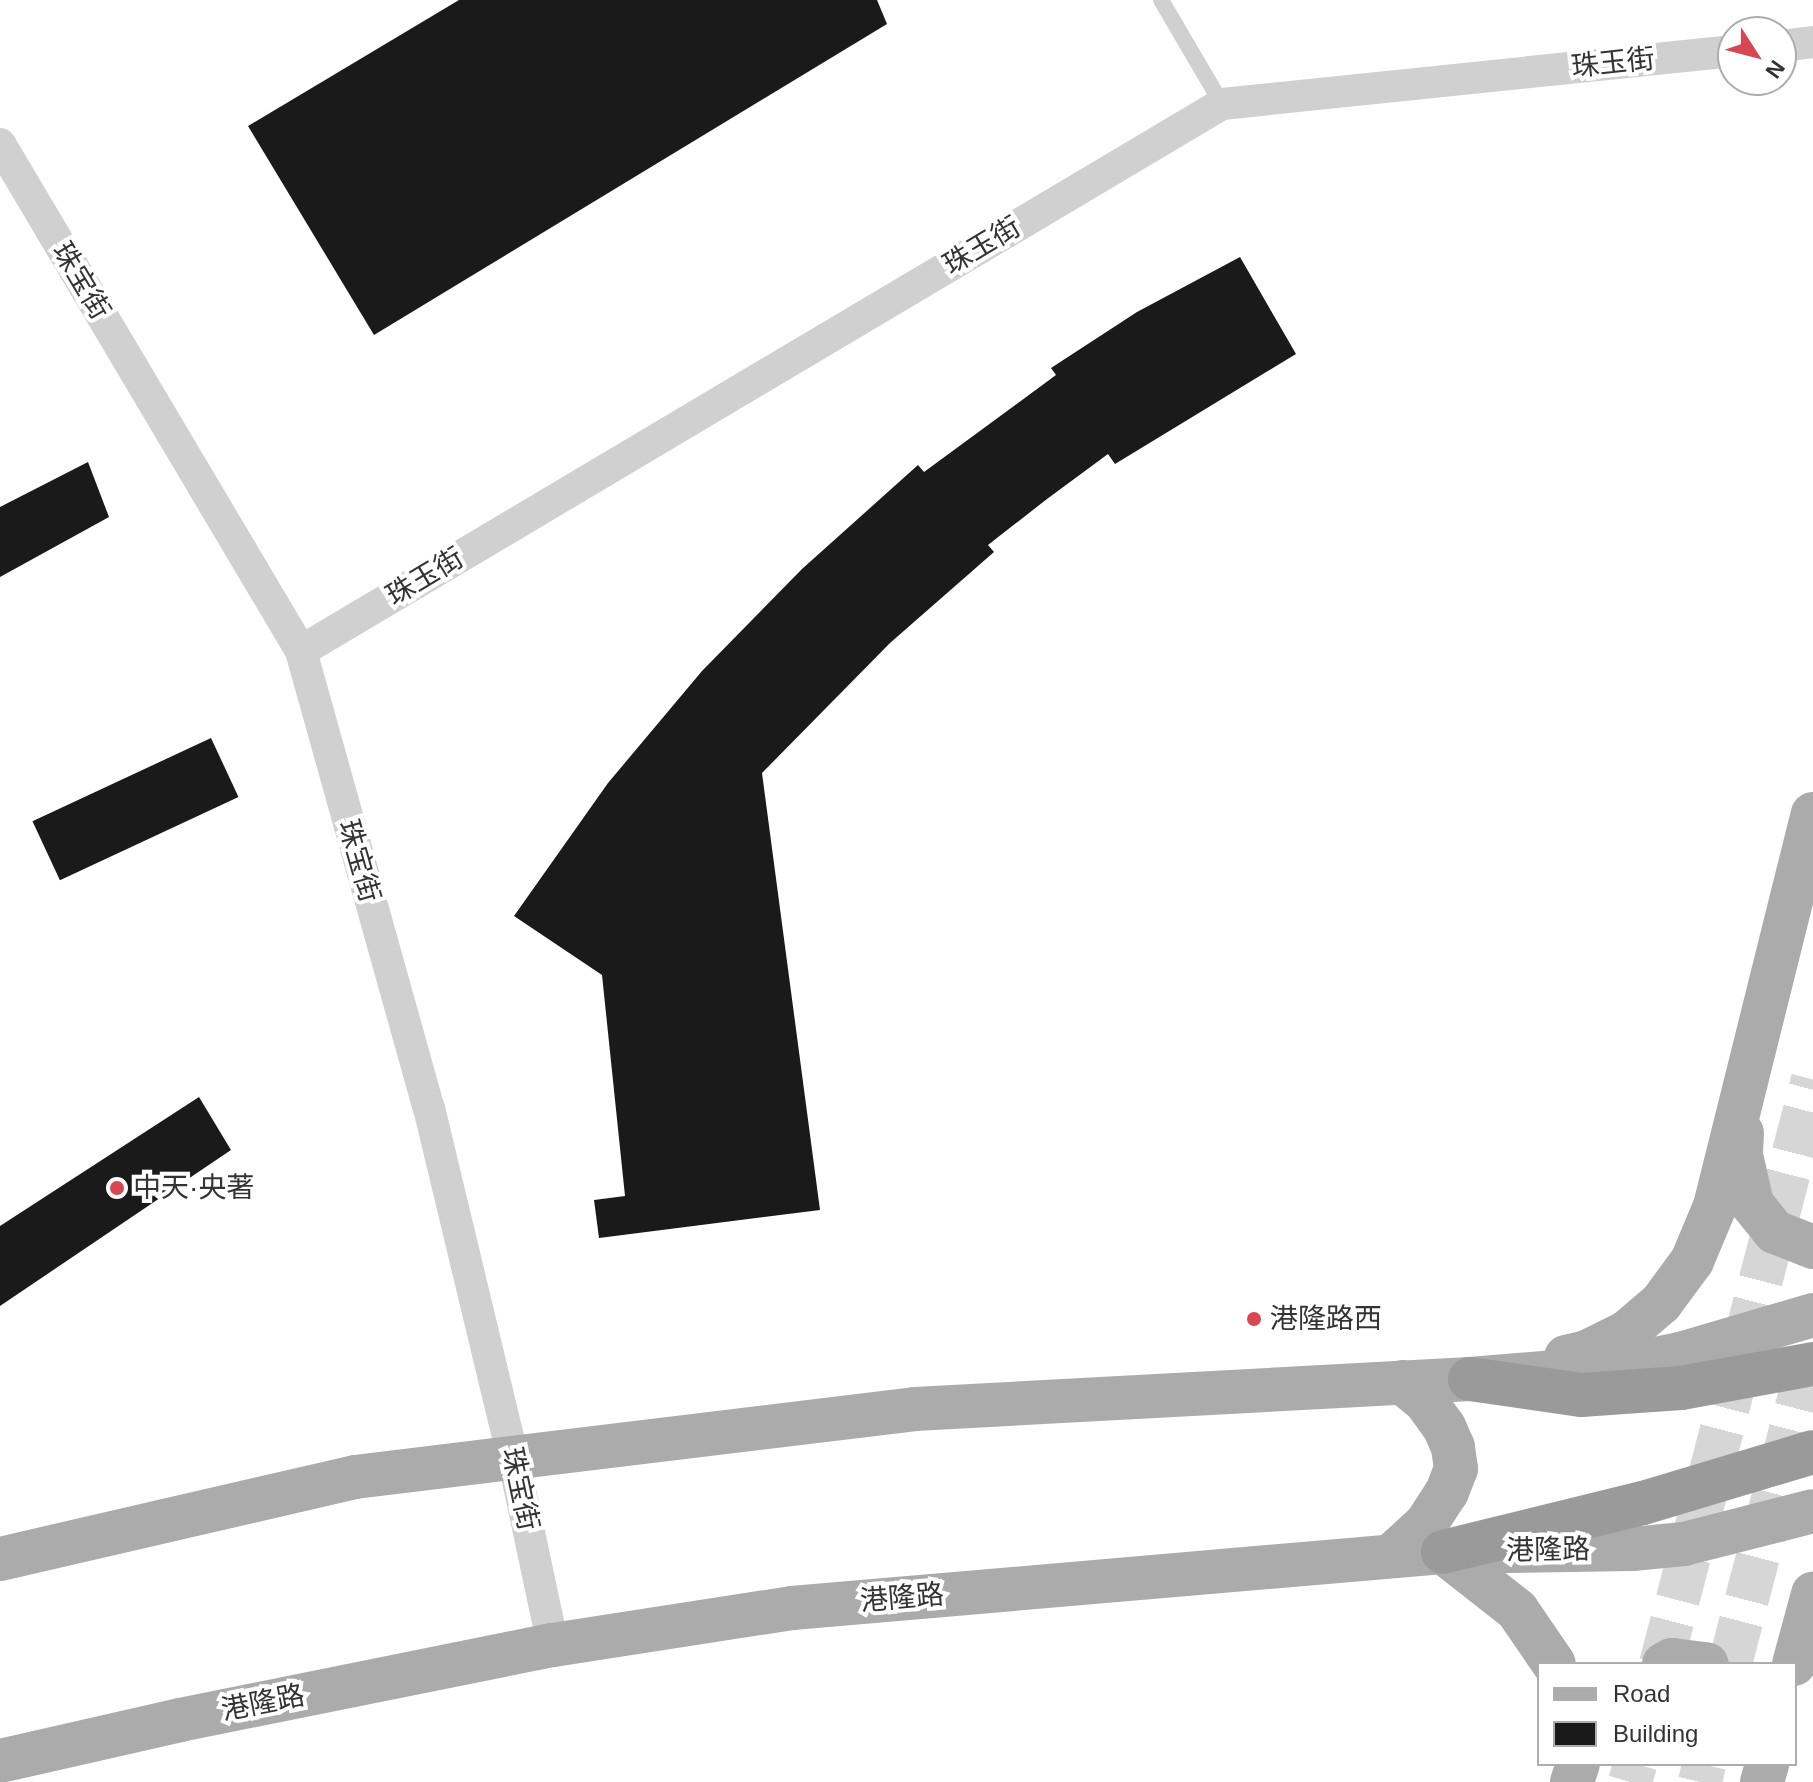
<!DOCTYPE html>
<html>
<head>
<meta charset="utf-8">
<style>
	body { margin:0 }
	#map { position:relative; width:1813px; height:1782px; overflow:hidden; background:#fff; font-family:Arial,"Noto Sans SC",sans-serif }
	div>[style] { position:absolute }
	.building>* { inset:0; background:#1a1a1a; transform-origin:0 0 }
	.primary-tunnel>* { height:44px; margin-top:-22px; transform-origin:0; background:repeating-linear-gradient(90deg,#d6d6d6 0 44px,transparent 0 66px) }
	.lane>* { height:16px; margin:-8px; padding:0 8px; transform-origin:8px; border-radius:8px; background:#d0d0d0 }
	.street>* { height:32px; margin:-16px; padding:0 16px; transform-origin:16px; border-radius:16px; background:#d0d0d0 }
	.primary>* { height:44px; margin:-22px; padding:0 22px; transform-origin:22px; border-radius:22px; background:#ababab }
	.highway>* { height:44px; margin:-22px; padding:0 22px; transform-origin:22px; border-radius:22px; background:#9a9a9a }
	.dots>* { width:22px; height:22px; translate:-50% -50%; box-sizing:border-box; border:4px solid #fff; border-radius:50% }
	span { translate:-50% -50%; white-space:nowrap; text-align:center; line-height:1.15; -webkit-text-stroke:8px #fff; paint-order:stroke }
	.street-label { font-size:28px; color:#333 }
	.poi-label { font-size:28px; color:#333 }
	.left { translate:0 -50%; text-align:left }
	.legend { position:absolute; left:1537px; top:1662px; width:260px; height:104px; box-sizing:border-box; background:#fff; border:2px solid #adadad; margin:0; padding:10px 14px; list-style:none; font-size:24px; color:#333 }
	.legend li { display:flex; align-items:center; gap:16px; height:40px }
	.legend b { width:40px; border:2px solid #adadad }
	.north { position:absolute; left:1717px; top:16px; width:80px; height:80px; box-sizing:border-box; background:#fff; border:2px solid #adadad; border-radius:50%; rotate:126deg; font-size:22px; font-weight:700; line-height:32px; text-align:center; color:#333 }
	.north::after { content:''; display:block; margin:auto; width:28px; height:36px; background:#d84652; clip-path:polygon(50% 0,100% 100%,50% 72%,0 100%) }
</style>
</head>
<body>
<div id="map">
	<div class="building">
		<div style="clip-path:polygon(459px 0,877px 0,887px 24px,374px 335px,248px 126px)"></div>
		<div style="clip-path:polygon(1240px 257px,1296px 354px,1115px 464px,1108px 454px,1047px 499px,988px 545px,994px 552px,890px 643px,762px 773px,820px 1210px,599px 1238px,594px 1200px,625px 1196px,602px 975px,514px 916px,608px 783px,702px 671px,802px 569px,918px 465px,924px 472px,1056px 375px,1051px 368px,1137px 312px)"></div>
		<div style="clip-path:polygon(88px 462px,109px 517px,0 577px,0 507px)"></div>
		<div style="left:211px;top:738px;width:65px;height:197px;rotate:65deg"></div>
		<div style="clip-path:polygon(199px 1097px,231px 1150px,0 1306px,0 1226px)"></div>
	</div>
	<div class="primary-tunnel">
		<div style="left:1661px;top:1664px;width:604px;rotate:-75.43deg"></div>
		<div style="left:1730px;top:1664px;width:330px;rotate:-75.4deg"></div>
		<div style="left:1630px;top:1782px;width:19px;rotate:-74deg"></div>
		<div style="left:1700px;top:1782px;width:18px;rotate:-77deg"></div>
	</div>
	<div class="lane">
		<div style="left:1161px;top:0;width:121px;rotate:59.6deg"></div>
	</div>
	<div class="street">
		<div style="left:1781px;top:46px;width:32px;rotate:-7deg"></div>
		<div style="left:0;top:144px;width:590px;rotate:59.3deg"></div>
		<div style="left:301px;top:651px;width:475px;rotate:74.4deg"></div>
		<div style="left:429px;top:1108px;width:359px;rotate:76.5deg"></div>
		<div style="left:513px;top:1457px;width:192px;rotate:78deg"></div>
		<div style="left:301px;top:651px;width:1071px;rotate:-30.71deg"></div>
		<div style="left:1222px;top:104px;width:514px;rotate:-5.92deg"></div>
	</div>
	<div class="primary">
		<div style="left:1742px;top:1133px;width:22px;rotate:93deg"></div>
		<div style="left:1741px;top:1155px;width:50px;rotate:77.3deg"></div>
		<div style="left:1752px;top:1204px;width:36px;rotate:51deg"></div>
		<div style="left:1775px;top:1232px;width:41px;rotate:21.5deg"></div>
		<div style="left:1566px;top:1357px;width:22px;rotate:-13deg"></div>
		<div style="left:1587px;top:1352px;width:45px;rotate:-26.6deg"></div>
		<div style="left:1627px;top:1332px;width:45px;rotate:-40.5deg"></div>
		<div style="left:1661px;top:1303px;width:52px;rotate:-53.6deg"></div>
		<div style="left:1692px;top:1261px;width:60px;rotate:-67.3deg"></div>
		<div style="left:1715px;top:1206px;width:404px;rotate:-76deg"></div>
		<div style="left:1443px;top:1552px;width:94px;rotate:38.1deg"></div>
		<div style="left:1517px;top:1610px;width:65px;rotate:55.6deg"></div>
		<div style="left:1391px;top:1556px;width:47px;rotate:-42.4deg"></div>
		<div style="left:1426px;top:1524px;width:38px;rotate:-57deg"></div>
		<div style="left:1447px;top:1492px;width:25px;rotate:-69deg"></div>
		<div style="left:1456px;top:1469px;width:22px;rotate:-98deg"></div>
		<div style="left:1453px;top:1447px;width:22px;rotate:-114deg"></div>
		<div style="left:1444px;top:1427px;width:31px;rotate:-126deg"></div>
		<div style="left:1426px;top:1402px;width:31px;rotate:-140deg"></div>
		<div style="left:0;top:1559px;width:364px;rotate:-13deg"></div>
		<div style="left:355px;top:1477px;width:564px;rotate:-6.92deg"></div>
		<div style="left:915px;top:1409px;width:556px;rotate:-3.09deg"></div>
		<div style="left:1470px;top:1379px;width:147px;rotate:-4.7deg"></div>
		<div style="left:1617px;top:1367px;width:64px;rotate:-11.7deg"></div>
		<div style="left:1680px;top:1354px;width:139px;rotate:-16.3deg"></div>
		<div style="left:1664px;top:1664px;width:9px;rotate:-27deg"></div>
		<div style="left:1672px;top:1660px;width:35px;rotate:7deg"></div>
		<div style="left:1794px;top:1664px;width:73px;rotate:-74.8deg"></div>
		<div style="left:0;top:1761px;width:185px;rotate:-12.8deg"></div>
		<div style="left:180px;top:1720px;width:380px;rotate:-11.4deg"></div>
		<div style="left:553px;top:1645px;width:242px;rotate:-8.8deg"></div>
		<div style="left:792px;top:1608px;width:653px;rotate:-4.92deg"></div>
		<div style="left:1443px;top:1552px;width:189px;rotate:-0.9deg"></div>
		<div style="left:1632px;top:1549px;width:52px;rotate:-5.5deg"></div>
		<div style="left:1684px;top:1544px;width:133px;rotate:-14.3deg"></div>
		<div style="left:1572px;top:1782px;width:19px;rotate:-72deg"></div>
		<div style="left:1762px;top:1782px;width:19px;rotate:-74deg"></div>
	</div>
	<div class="highway">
		<div style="left:1470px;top:1379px;width:112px;rotate:8.2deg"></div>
		<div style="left:1581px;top:1395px;width:100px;rotate:-4deg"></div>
		<div style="left:1681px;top:1388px;width:134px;rotate:-10.3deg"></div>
		<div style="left:1443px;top:1552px;width:206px;rotate:-13.8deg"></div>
		<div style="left:1643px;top:1503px;width:177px;rotate:-16.7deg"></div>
	</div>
	<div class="dots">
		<div style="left:117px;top:1188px;background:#d84652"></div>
		<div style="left:1254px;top:1319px;background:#d84652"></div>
	</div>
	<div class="street-label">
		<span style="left:1613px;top:63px;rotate:-6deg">珠玉街</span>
		<span style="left:982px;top:246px;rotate:-31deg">珠玉街</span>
		<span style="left:81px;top:281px;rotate:59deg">珠宝街</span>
		<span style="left:425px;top:577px;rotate:-31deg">珠玉街</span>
		<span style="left:359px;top:861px;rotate:74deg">珠宝街</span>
		<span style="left:520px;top:1489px;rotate:78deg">珠宝街</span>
		<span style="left:1548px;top:1550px;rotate:-1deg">港隆路</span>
		<span style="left:902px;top:1598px;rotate:-5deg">港隆路</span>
		<span style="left:263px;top:1703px;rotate:-11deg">港隆路</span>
	</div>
	<div class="poi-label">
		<span class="left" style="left:133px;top:1188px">中天·央著</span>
		<span class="left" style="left:1270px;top:1319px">港隆路西</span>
	</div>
	<ul class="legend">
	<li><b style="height:10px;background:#ababab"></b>Road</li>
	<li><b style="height:22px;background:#1a1a1a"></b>Building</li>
	</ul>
	<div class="north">N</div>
</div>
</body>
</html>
